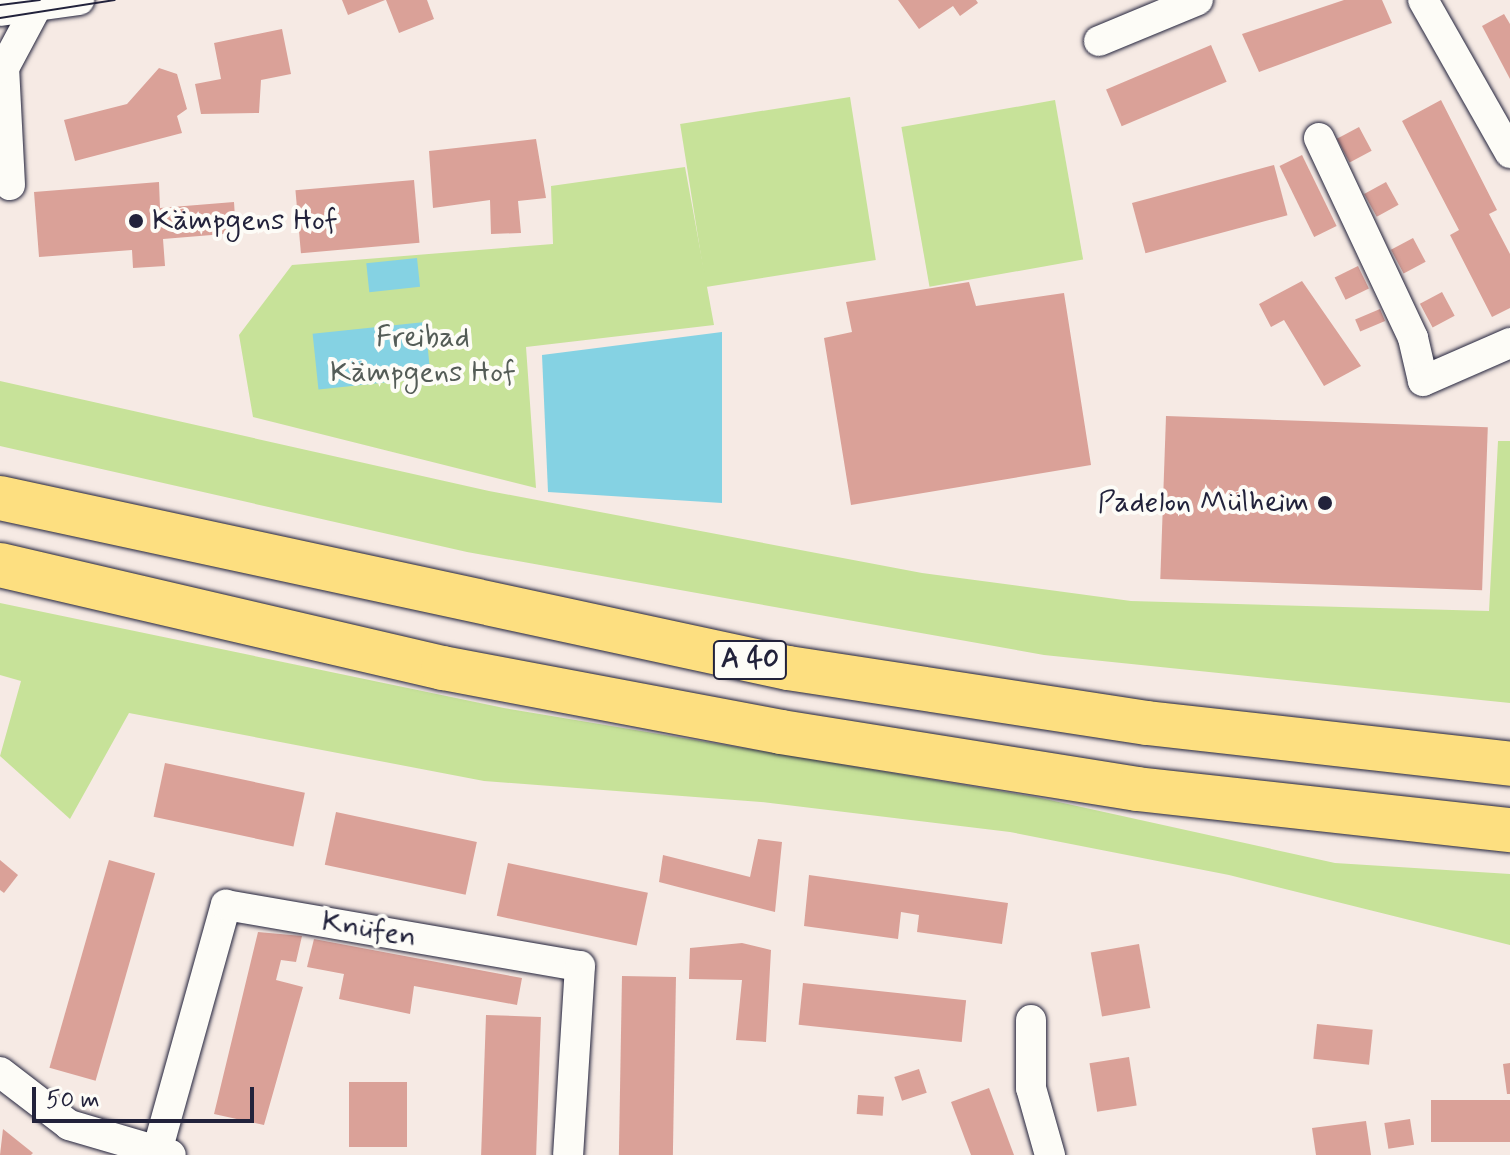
<!DOCTYPE html>
<html>
<head>
<meta charset="utf-8">
<style>
	body { margin:0 }
	#map { position:relative; width:1510px; height:1155px; overflow:hidden; background:#f6eae4; font-family:Mynerve,sans-serif }
	div>[style] { position:absolute }
	.green>* { inset:0; background:#c7e299; transform-origin:0 0 }
	.water>* { inset:0; background:#85d2e3; transform-origin:0 0 }
	.building>* { inset:0; background:#daa198; transform-origin:0 0 }
	.roads { filter:drop-shadow(0 0 2px #22223b) drop-shadow(0 0 2px #22223b) }
	.minor>* { height:30px; margin:-15px; padding:0 15px; transform-origin:15px; border-radius:15px; background:#fdfcf7 }
	.highway>* { height:44px; margin:-22px; padding:0 22px; transform-origin:22px; border-radius:22px; background:#fddf80 }
	.tram>* { height:2px; margin:-1px; padding:0 1px; transform-origin:1px; border-radius:1px; background:#22223b }
	.dots>* { width:22px; height:22px; translate:-50% -50%; box-sizing:border-box; border:4px solid #fdfcf7; border-radius:50% }
	span { translate:-50% -50%; white-space:nowrap; text-align:center; line-height:1.15; -webkit-text-stroke:8px #fdfcf7; paint-order:stroke }
	.shield-label span { padding:2px 6px; background:#fdfcf7; border:2px solid; border-radius:6px; -webkit-text-stroke-width:0 }
	.shield-label { font-size:28px; color:#22223b; font-weight:700 }
	.poi-label { font-size:30px; color:#22223b }
	.left { translate:0 -50%; text-align:left }
	.right { translate:-100% -50%; text-align:right }
	.park-label { font-size:30px; color:#545c57 }
	.street-label { font-size:30px; color:#22223b }
	.scale { position:absolute; left:32px; top:1087px; width:222px; height:36px; box-sizing:border-box; border:4px solid #22223b; border-top:0; padding-left:10px; font-size:24px; line-height:28px; white-space:nowrap; color:#22223b; -webkit-text-stroke:6px #fdfcf7; paint-order:stroke }
</style>
</head>
<body>
<div id="map">
	<div class="green">
		<div style="left:850px;top:97px;width:165px;height:172px;rotate:81deg"></div>
		<div style="left:1055px;top:100px;width:162px;height:156px;rotate:80deg"></div>
		<div style="clip-path:polygon(685px 167px,714px 325px,526px 347px,536px 488px,253px 417px,239px 335px,292px 265px,553px 244px,551px 186px)"></div>
		<div style="clip-path:polygon(0 381px,489px 491px,922px 573px,1131px 601px,1489px 611px,1498px 441px,1510px 441px,1510px 703px,1044px 655px,467px 552px,0 446px)"></div>
		<div style="clip-path:polygon(0 603px,504px 708px,1036px 797px,1335px 863px,1510px 874px,1510px 945px,1229px 875px,1010px 832px,761px 802px,484px 781px,129px 713px,70px 819px,0 756px,21px 681px,0 675px)"></div>
	</div>
	<div class="water">
		<div style="left:417px;top:258px;width:29px;height:51px;rotate:84deg"></div>
		<div style="left:425px;top:322px;width:56px;height:113px;rotate:84deg"></div>
		<div style="clip-path:polygon(722px 332px,722px 503px,548px 492px,542px 355px)"></div>
	</div>
	<div class="building">
		<div style="clip-path:polygon(342px 0,385px 0,348px 15px)"></div>
		<div style="clip-path:polygon(386px 0,427px 0,434px 19px,399px 33px)"></div>
		<div style="clip-path:polygon(898px 0,976px 0,978px 3px,960px 16px,953px 6px,919px 29px)"></div>
		<div style="clip-path:polygon(1344px 0,1382px 0,1392px 23px,1259px 72px,1242px 34px)"></div>
		<div style="clip-path:polygon(1504px 14px,1510px 24px,1510px 79px,1482px 26px)"></div>
		<div style="clip-path:polygon(282px 29px,291px 74px,261px 80px,259px 113px,201px 114px,195px 84px,221px 79px,214px 43px)"></div>
		<div style="left:1211px;top:45px;width:40px;height:114px;rotate:67deg"></div>
		<div style="clip-path:polygon(159px 68px,177px 74px,187px 109px,177px 116px,182px 133px,75px 161px,64px 120px,127px 104px)"></div>
		<div style="clip-path:polygon(1441px 100px,1497px 210px,1489px 214px,1510px 254px,1510px 308px,1492px 317px,1450px 235px,1459px 230px,1402px 121px)"></div>
		<div style="left:1359px;top:127px;width:27px;height:25px;rotate:62deg"></div>
		<div style="clip-path:polygon(536px 139px,546px 198px,518px 201px,521px 233px,491px 234px,490px 200px,433px 208px,429px 151px)"></div>
		<div style="left:1302px;top:155px;width:79px;height:25px;rotate:64deg"></div>
		<div style="left:1274px;top:165px;width:52px;height:147px;rotate:75deg"></div>
		<div style="left:414px;top:180px;width:63px;height:119px;rotate:85deg"></div>
		<div style="clip-path:polygon(159px 182px,160px 208px,234px 202px,236px 233px,163px 239px,165px 266px,133px 268px,132px 250px,39px 257px,34px 192px)"></div>
		<div style="left:1386px;top:182px;width:26px;height:25px;rotate:61deg"></div>
		<div style="left:1413px;top:238px;width:27px;height:25px;rotate:62deg"></div>
		<div style="left:1358px;top:266px;width:25px;height:26px;rotate:64deg"></div>
		<div style="clip-path:polygon(1302px 281px,1361px 366px,1324px 386px,1284px 320px,1271px 327px,1259px 304px)"></div>
		<div style="clip-path:polygon(969px 282px,976px 306px,1064px 293px,1091px 465px,851px 505px,824px 338px,852px 332px,846px 302px)"></div>
		<div style="left:1442px;top:292px;width:27px;height:25px;rotate:62deg"></div>
		<div style="left:1380px;top:309px;width:13px;height:27px;rotate:67deg"></div>
		<div style="left:1166px;top:416px;width:322px;height:163px;rotate:2deg"></div>
		<div style="left:165px;top:763px;width:143px;height:55px;rotate:12deg"></div>
		<div style="left:336px;top:812px;width:144px;height:54px;rotate:12deg"></div>
		<div style="clip-path:polygon(758px 839px,782px 842px,775px 912px,659px 882px,663px 855px,750px 877px)"></div>
		<div style="clip-path:polygon(0 860px,18px 875px,4px 893px,0 890px)"></div>
		<div style="left:109px;top:860px;width:48px;height:216px;rotate:16deg"></div>
		<div style="left:508px;top:863px;width:143px;height:54px;rotate:12deg"></div>
		<div style="clip-path:polygon(809px 875px,1008px 903px,1002px 944px,917px 932px,919px 915px,901px 912px,898px 939px,804px 926px)"></div>
		<div style="clip-path:polygon(258px 932px,302px 936px,296px 962px,281px 960px,276px 980px,303px 987px,264px 1125px,214px 1114px)"></div>
		<div style="clip-path:polygon(314px 939px,522px 978px,517px 1005px,414px 986px,410px 1014px,339px 999px,344px 974px,307px 967px)"></div>
		<div style="clip-path:polygon(742px 943px,771px 950px,766px 1042px,736px 1040px,742px 980px,689px 979px,690px 948px)"></div>
		<div style="left:1139px;top:944px;width:65px;height:49px;rotate:80deg"></div>
		<div style="left:622px;top:976px;width:54px;height:179px;rotate:1deg"></div>
		<div style="left:803px;top:983px;width:164px;height:42px;rotate:6deg"></div>
		<div style="left:486px;top:1015px;width:55px;height:140px;rotate:2deg"></div>
		<div style="left:1317px;top:1024px;width:56px;height:35px;rotate:6deg"></div>
		<div style="left:1129px;top:1057px;width:49px;height:40px;rotate:81deg"></div>
		<div style="clip-path:polygon(1510px 1063px,1510px 1094px,1507px 1094px,1503px 1064px)"></div>
		<div style="left:919px;top:1069px;width:25px;height:26px;rotate:72deg"></div>
		<div style="left:349px;top:1082px;width:58px;height:65px"></div>
		<div style="clip-path:polygon(989px 1088px,1014px 1155px,971px 1155px,951px 1102px)"></div>
		<div style="left:858px;top:1095px;width:26px;height:19px;rotate:4deg"></div>
		<div style="left:1510px;top:1100px;width:42px;height:79px;rotate:90deg"></div>
		<div style="left:1410px;top:1119px;width:26px;height:26px;rotate:81deg"></div>
		<div style="clip-path:polygon(1366px 1121px,1371px 1155px,1316px 1155px,1312px 1128px)"></div>
		<div style="clip-path:polygon(3px 1129px,33px 1153px,31px 1155px,0 1155px)"></div>
	</div>
	<div class="roads">
		<div class="minor">
			<div style="left:1423px;top:0;width:176px;rotate:60.4deg"></div>
			<div style="left:0;top:11px;width:80px;rotate:-7.9deg"></div>
			<div style="left:1099px;top:41px;width:107px;rotate:-22.5deg"></div>
			<div style="left:1319px;top:138px;width:221px;rotate:64.8deg"></div>
			<div style="left:1413px;top:338px;width:44px;rotate:76.9deg"></div>
			<div style="left:1423px;top:381px;width:95px;rotate:-23.6deg"></div>
			<div style="left:10px;top:185px;width:117px;rotate:-92.9deg"></div>
			<div style="left:4px;top:68px;width:68px;rotate:-61.9deg"></div>
			<div style="left:1031px;top:1020px;width:68px;rotate:90deg"></div>
			<div style="left:1031px;top:1088px;width:70px;rotate:74.2deg"></div>
			<div style="left:0;top:1072px;width:87px;rotate:37.5deg"></div>
			<div style="left:69px;top:1125px;width:106px;rotate:16.4deg"></div>
			<div style="left:156px;top:1155px;width:260px;rotate:-74.4deg"></div>
			<div style="left:226px;top:905px;width:359px;rotate:9.8deg"></div>
			<div style="left:580px;top:966px;width:189px;rotate:93.6deg"></div>
		</div>
		<div class="highway">
			<div style="left:0;top:498px;width:806px;rotate:12.17deg"></div>
			<div style="left:788px;top:668px;width:363px;rotate:8.7deg"></div>
			<div style="left:1147px;top:723px;width:365px;rotate:6.4deg"></div>
			<div style="left:0;top:565px;width:455px;rotate:13.1deg"></div>
			<div style="left:443px;top:668px;width:344px;rotate:10.7deg"></div>
			<div style="left:781px;top:732px;width:361px;rotate:9.1deg"></div>
			<div style="left:1137px;top:789px;width:375px;rotate:6.3deg"></div>
		</div>
	</div>
	<div class="tram">
		<div style="left:0;top:5px;width:40px;rotate:-7.1deg"></div>
		<div style="left:0;top:18px;width:116px;rotate:-8.9deg"></div>
	</div>
	<div class="dots">
		<div style="left:136px;top:221px;background:#22223b"></div>
		<div style="left:1325px;top:503px;background:#22223b"></div>
	</div>
	<div class="shield-label">
		<span style="left:750px;top:660px">A 40</span>
	</div>
	<div class="poi-label">
		<span class="left" style="left:152px;top:221px">Kämpgens Hof</span>
		<span class="right" style="left:1309px;top:503px">Padelon Mülheim</span>
	</div>
	<div class="park-label">
		<span style="left:423px;top:355px">Freibad<br>Kämpgens Hof</span>
	</div>
	<div class="street-label">
		<span style="left:369px;top:930px;rotate:10deg">Knüfen</span>
	</div>
	<div class="scale">50 m</div>
</div>
</body>
</html>
